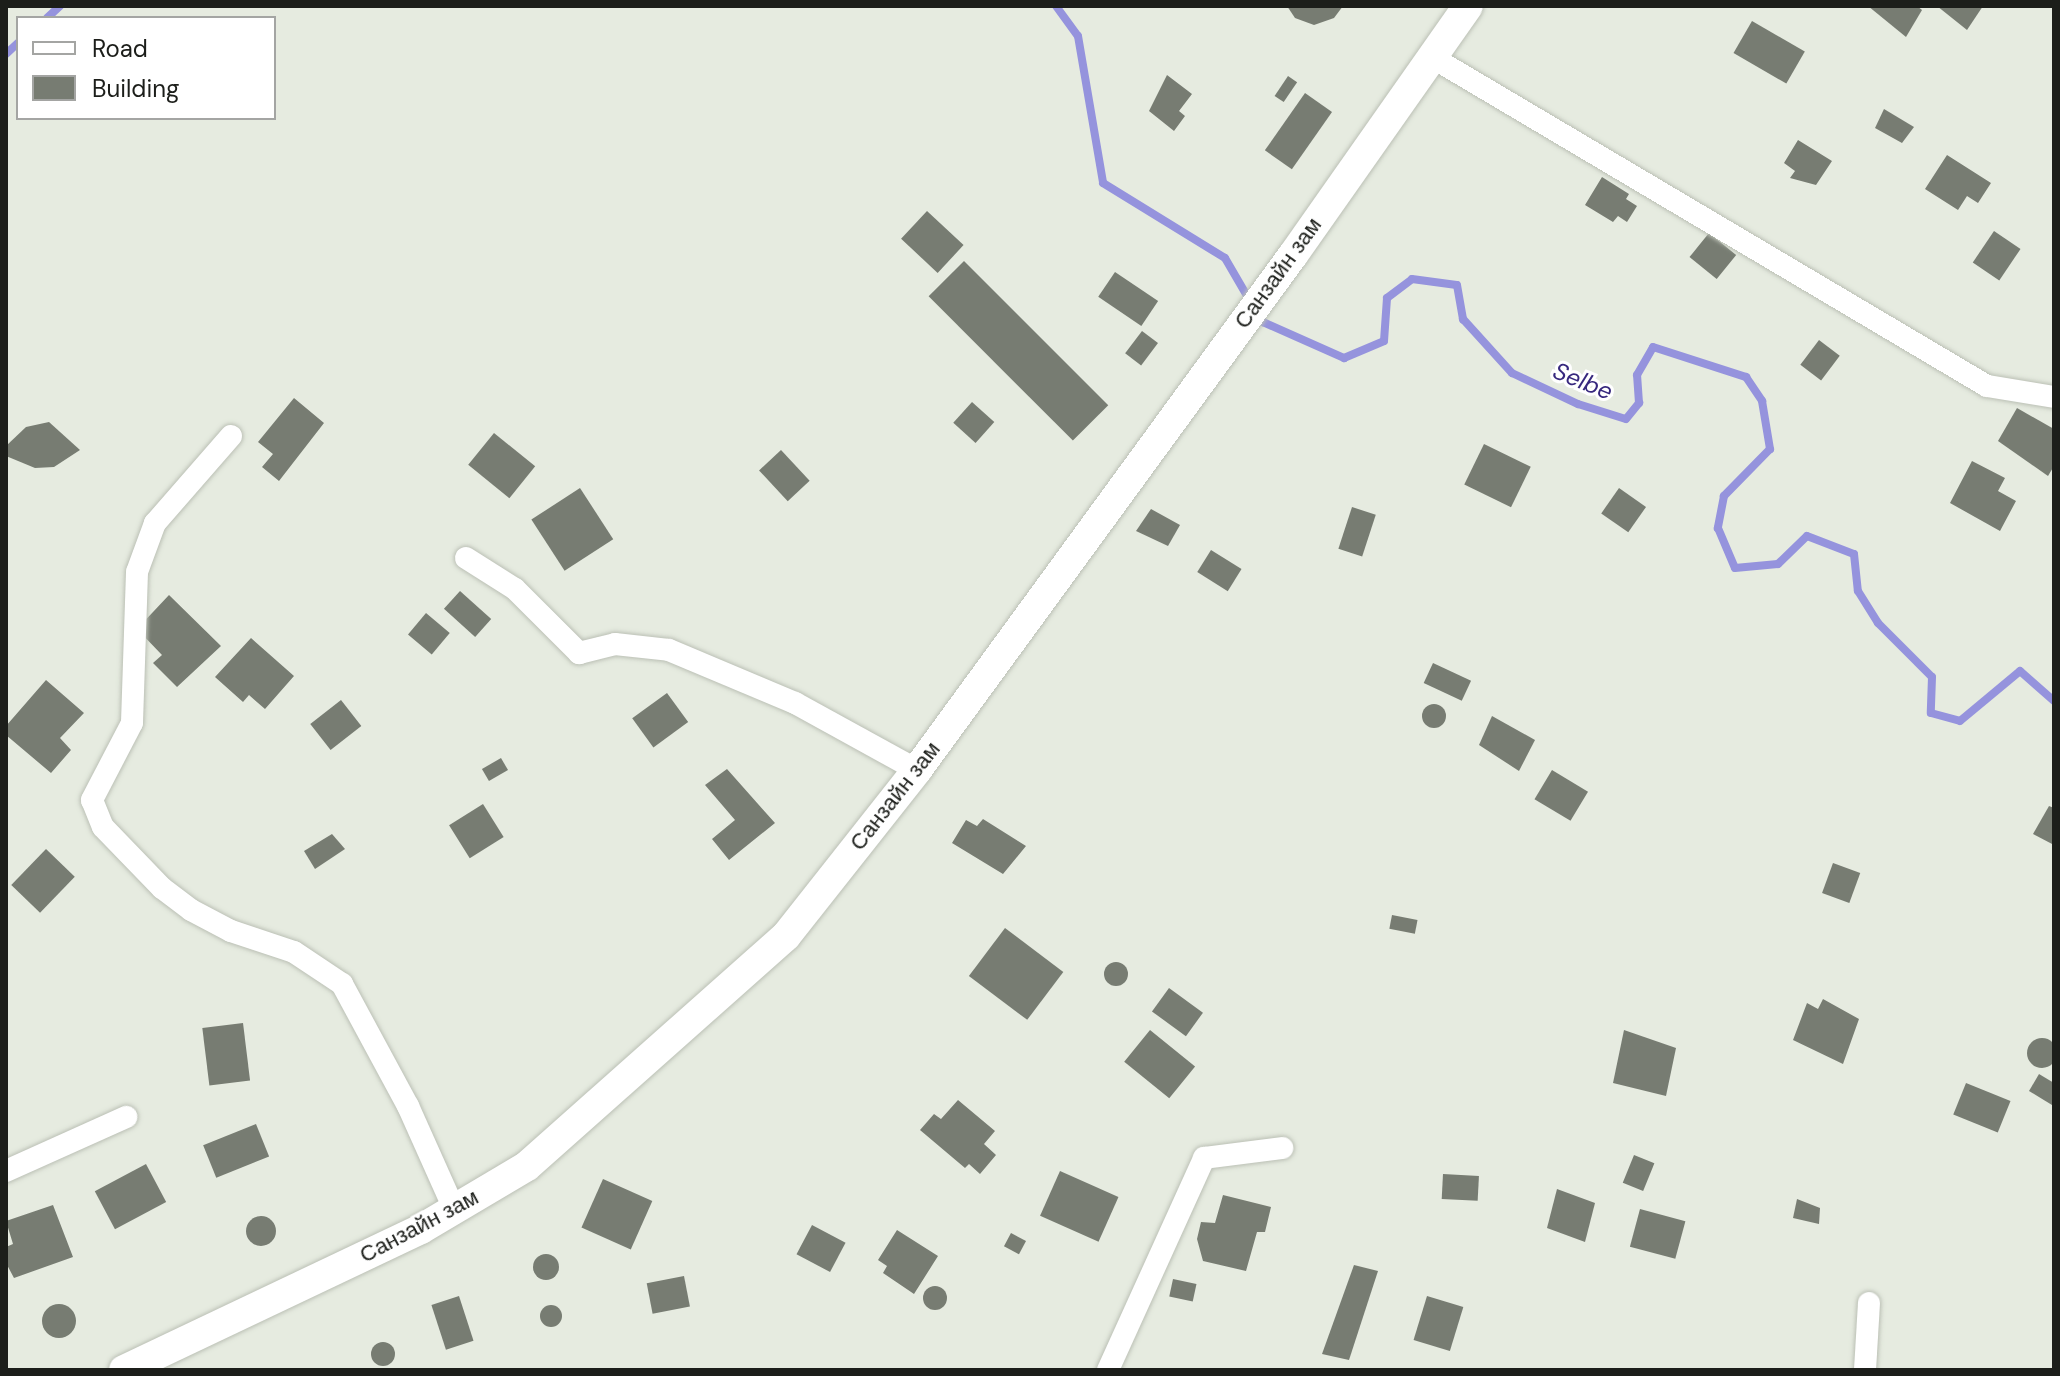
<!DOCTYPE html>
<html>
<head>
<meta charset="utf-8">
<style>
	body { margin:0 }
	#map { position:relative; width:2060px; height:1376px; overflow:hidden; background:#e6ebe0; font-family:"DM Sans",sans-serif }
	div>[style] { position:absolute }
	.stream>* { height:8px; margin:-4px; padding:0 4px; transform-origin:4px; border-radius:4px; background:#9593dd }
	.building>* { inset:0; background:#777c72; transform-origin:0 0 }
	.round { border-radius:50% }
	.roads { filter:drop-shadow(0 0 2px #bbc0b5) drop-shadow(0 0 2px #bbc0b5) }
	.street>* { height:22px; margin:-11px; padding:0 11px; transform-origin:11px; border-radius:11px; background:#fff }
	.secondary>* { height:30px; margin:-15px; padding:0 15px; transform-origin:15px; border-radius:15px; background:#fff }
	span { translate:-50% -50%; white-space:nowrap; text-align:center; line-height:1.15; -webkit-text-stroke:6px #fff; paint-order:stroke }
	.street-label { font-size:22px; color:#1c1e1a }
	.water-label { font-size:24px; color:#37287e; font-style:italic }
	.frame { position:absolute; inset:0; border:8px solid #1c1e1a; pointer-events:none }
	.legend { position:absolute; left:16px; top:16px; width:260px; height:104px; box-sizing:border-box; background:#fff; border:2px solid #a4a5a3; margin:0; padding:10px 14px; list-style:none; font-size:24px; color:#1c1e1a }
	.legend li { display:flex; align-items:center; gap:16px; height:40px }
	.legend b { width:40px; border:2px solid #a4a5a3 }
</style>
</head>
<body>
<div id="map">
	<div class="stream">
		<div style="left:1056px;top:6px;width:37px;rotate:54deg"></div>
		<div style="left:1078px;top:36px;width:149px;rotate:80.3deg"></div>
		<div style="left:1103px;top:183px;width:143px;rotate:31.6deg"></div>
		<div style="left:1225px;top:258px;width:50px;rotate:59.8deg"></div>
		<div style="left:47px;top:18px;width:18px;rotate:-43deg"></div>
		<div style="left:6px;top:54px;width:16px;rotate:-43deg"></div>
		<div style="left:1257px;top:312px;width:12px;rotate:59deg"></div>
		<div style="left:1263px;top:322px;width:89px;rotate:24deg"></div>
		<div style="left:1344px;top:358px;width:43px;rotate:-23deg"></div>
		<div style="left:1384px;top:341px;width:43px;rotate:-86deg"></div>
		<div style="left:1387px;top:298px;width:31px;rotate:-37deg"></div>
		<div style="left:1412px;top:279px;width:45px;rotate:7.6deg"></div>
		<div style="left:1457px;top:285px;width:35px;rotate:80deg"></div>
		<div style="left:1463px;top:319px;width:73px;rotate:47.8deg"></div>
		<div style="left:1512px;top:373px;width:73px;rotate:25.2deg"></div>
		<div style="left:1578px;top:404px;width:50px;rotate:17.4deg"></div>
		<div style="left:1626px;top:419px;width:21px;rotate:-51deg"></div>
		<div style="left:1639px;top:403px;width:28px;rotate:-94deg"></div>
		<div style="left:1637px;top:375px;width:32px;rotate:-60deg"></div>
		<div style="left:1653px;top:347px;width:98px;rotate:17.9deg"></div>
		<div style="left:1746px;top:377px;width:29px;rotate:56deg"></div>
		<div style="left:1762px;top:401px;width:49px;rotate:80.5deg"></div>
		<div style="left:1770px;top:449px;width:66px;rotate:134.4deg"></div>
		<div style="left:1724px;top:496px;width:33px;rotate:101deg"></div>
		<div style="left:1718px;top:528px;width:43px;rotate:67deg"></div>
		<div style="left:1735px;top:568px;width:43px;rotate:-5.3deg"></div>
		<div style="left:1778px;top:564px;width:40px;rotate:-44deg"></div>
		<div style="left:1807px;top:536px;width:50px;rotate:21deg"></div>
		<div style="left:1854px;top:554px;width:37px;rotate:84deg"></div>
		<div style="left:1858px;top:591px;width:38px;rotate:58deg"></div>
		<div style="left:1878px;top:623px;width:76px;rotate:45deg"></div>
		<div style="left:1932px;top:677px;width:36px;rotate:92deg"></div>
		<div style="left:1931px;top:713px;width:30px;rotate:15deg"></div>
		<div style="left:1960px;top:721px;width:78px;rotate:-39.8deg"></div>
		<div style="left:2020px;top:671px;width:45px;rotate:41.4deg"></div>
	</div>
	<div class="building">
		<div style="clip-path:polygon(1287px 6px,1343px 6px,1334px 18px,1314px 25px,1295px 18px)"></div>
		<div style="clip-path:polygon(1868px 6px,1917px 6px,1922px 10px,1906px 37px)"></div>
		<div style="clip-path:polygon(1937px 6px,1983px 6px,1967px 30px)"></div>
		<div style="left:1752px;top:21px;width:61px;height:37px;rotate:30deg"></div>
		<div style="clip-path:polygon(1167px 75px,1192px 94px,1179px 111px,1185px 116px,1174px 131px,1149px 111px)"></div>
		<div style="left:1288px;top:76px;width:11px;height:24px;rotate:34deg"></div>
		<div style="left:1305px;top:93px;width:33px;height:70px;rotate:35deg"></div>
		<div style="clip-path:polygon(1884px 109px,1914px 127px,1902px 143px,1875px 128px)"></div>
		<div style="clip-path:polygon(1798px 140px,1832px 161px,1816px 185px,1790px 178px,1795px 171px,1784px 163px)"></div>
		<div style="clip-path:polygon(1947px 155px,1991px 183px,1978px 203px,1967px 196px,1958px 210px,1925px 189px)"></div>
		<div style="clip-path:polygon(1602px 177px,1629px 194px,1626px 199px,1637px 206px,1627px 222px,1618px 216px,1613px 222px,1585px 205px)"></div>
		<div style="left:927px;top:211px;width:50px;height:38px;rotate:43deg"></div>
		<div style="left:1994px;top:231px;width:32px;height:38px;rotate:34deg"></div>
		<div style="left:1709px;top:233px;width:35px;height:31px;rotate:39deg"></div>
		<div style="left:964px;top:261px;width:204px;height:50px;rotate:45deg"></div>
		<div style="left:1115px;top:272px;width:52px;height:30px;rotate:34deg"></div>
		<div style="left:1142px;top:331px;width:20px;height:28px;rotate:37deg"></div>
		<div style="left:1819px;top:340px;width:26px;height:31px;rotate:37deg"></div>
		<div style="clip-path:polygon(294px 398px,324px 423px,279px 481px,262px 467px,273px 454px,258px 442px)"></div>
		<div style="left:972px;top:402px;width:30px;height:28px;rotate:42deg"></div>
		<div style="clip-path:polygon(2017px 408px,2054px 429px,2054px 466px,2048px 476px,1998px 441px)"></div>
		<div style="clip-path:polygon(49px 422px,80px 450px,54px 467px,35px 468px,6px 456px,6px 446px,26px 427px)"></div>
		<div style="left:494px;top:433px;width:53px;height:41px;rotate:39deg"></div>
		<div style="left:1484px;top:444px;width:52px;height:45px;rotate:26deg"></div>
		<div style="left:781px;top:450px;width:42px;height:30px;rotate:47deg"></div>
		<div style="clip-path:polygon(1972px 461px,2005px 478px,1998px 491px,2016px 501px,2000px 531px,1950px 503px)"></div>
		<div style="left:580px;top:488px;width:61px;height:58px;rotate:57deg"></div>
		<div style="left:1619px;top:488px;width:33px;height:31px;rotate:35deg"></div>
		<div style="left:1352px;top:507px;width:25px;height:44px;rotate:18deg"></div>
		<div style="clip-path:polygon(1151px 509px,1180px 525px,1168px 546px,1136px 531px)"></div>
		<div style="left:1211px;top:550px;width:36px;height:26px;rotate:32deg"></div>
		<div style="left:460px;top:591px;width:42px;height:24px;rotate:42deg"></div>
		<div style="clip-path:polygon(169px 595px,221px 646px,177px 687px,153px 663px,162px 655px,137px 629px)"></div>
		<div style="left:426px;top:613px;width:31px;height:28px;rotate:40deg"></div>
		<div style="clip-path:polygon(251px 638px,294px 676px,265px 709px,249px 695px,243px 702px,215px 677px)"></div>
		<div style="left:1433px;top:663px;width:42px;height:22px;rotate:25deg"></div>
		<div style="clip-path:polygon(46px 680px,84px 713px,60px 738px,71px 750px,51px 773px,6px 735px,6px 726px)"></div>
		<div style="left:667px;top:693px;width:36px;height:43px;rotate:54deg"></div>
		<div style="left:341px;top:700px;width:33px;height:39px;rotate:52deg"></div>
		<div class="round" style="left:1422px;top:704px;width:24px;height:24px"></div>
		<div style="clip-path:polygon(1492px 716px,1535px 740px,1519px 771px,1479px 745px)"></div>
		<div style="left:501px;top:758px;width:14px;height:22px;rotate:60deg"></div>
		<div style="clip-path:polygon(727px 769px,775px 823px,729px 860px,712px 839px,735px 820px,705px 785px)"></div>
		<div style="left:1552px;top:770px;width:42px;height:34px;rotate:31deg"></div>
		<div style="left:483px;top:804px;width:39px;height:40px;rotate:58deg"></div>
		<div style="clip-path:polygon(2049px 806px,2054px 808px,2054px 845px,2033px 834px)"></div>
		<div style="clip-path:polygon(983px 819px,1026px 846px,1003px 874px,952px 843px,966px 820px,977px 826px)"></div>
		<div style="clip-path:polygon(332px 834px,345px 849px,315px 869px,304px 851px)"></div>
		<div style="left:46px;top:849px;width:40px;height:50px;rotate:44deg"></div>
		<div style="left:1833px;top:863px;width:29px;height:32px;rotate:20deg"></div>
		<div style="left:1392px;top:915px;width:26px;height:14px;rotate:11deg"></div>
		<div style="left:1005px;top:928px;width:73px;height:60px;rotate:37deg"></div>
		<div class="round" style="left:1104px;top:962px;width:24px;height:24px"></div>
		<div style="left:1169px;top:988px;width:42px;height:29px;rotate:36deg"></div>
		<div style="clip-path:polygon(1823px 999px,1859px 1019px,1843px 1064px,1793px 1040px,1807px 1003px,1818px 1009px)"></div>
		<div style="left:243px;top:1023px;width:58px;height:41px;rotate:83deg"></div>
		<div style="left:1150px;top:1030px;width:58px;height:41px;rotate:39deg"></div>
		<div style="clip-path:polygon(1624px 1030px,1676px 1048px,1666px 1096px,1613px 1083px)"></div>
		<div class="round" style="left:2027px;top:1038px;width:30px;height:30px"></div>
		<div style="clip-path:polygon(2039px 1074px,2054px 1083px,2052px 1105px,2029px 1091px)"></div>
		<div style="left:1966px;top:1083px;width:48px;height:34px;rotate:22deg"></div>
		<div style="clip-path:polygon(958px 1100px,995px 1131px,984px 1144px,996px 1155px,980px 1174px,969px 1164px,965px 1168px,920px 1130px,934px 1114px,941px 1119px)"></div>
		<div style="left:256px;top:1124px;width:35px;height:57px;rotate:68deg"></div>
		<div style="left:1634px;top:1155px;width:22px;height:30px;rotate:22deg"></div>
		<div style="left:146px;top:1164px;width:43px;height:58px;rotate:62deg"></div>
		<div style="left:1060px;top:1171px;width:64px;height:49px;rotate:24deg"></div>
		<div style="left:1443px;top:1174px;width:36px;height:25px;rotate:3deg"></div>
		<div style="left:603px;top:1179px;width:54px;height:53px;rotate:24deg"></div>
		<div style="clip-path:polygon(1557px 1189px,1595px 1203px,1585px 1242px,1547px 1228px)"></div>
		<div style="clip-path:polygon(1223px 1195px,1271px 1207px,1265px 1232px,1257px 1232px,1246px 1271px,1203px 1261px,1197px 1239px,1201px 1222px,1215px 1223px)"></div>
		<div style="clip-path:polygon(1797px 1199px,1820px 1208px,1819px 1224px,1793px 1218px)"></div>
		<div style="clip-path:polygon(53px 1205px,73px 1257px,14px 1278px,6px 1263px,6px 1247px,13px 1244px,6px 1221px)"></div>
		<div style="left:1640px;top:1209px;width:47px;height:39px;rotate:15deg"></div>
		<div class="round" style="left:246px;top:1216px;width:30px;height:30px"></div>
		<div style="left:812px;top:1225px;width:38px;height:33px;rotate:28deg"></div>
		<div style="clip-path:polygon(897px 1230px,938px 1256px,914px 1294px,883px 1273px,887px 1266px,878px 1260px)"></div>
		<div style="left:1011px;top:1233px;width:17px;height:15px;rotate:28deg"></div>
		<div class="round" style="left:533px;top:1254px;width:26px;height:26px"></div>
		<div style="clip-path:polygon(1354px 1265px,1378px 1271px,1349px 1360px,1322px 1354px)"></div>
		<div style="left:684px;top:1276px;width:31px;height:38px;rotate:79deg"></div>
		<div style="left:1173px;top:1279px;width:24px;height:18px;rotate:12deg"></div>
		<div class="round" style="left:923px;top:1286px;width:24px;height:24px"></div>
		<div style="left:459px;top:1296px;width:47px;height:29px;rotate:72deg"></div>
		<div style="left:1427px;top:1296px;width:38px;height:46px;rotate:17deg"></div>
		<div class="round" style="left:42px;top:1304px;width:34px;height:34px"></div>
		<div class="round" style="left:540px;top:1305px;width:22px;height:22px"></div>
		<div class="round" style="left:371px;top:1342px;width:24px;height:24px"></div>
	</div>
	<div class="roads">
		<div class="street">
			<div style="left:1430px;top:56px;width:647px;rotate:30.65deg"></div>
			<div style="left:1987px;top:386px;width:68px;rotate:9.3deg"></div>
			<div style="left:231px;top:436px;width:116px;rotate:131.1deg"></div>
			<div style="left:155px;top:523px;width:52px;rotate:110.2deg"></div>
			<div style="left:137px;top:572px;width:151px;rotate:91.9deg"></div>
			<div style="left:132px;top:723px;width:87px;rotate:117.5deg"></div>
			<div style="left:92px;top:800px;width:29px;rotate:68deg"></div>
			<div style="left:103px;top:827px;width:85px;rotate:46deg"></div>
			<div style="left:162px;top:888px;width:36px;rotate:37deg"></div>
			<div style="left:191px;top:910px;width:45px;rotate:27.7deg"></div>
			<div style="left:231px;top:931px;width:66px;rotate:18.4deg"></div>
			<div style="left:294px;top:952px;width:58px;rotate:33.7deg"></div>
			<div style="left:342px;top:984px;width:139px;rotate:61.6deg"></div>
			<div style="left:408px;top:1106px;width:113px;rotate:65.9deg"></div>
			<div style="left:466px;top:558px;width:58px;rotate:32.3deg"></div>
			<div style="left:515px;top:589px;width:91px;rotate:45deg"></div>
			<div style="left:579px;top:653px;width:37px;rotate:-14deg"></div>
			<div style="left:615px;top:644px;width:54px;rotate:6.3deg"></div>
			<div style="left:669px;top:650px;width:137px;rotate:22.8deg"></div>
			<div style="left:795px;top:703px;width:139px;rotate:28.8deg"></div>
			<div style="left:6px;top:1171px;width:132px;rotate:-24.2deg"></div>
			<div style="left:1108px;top:1370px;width:233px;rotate:-65.6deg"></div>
			<div style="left:1204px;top:1158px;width:79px;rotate:-7.3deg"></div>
			<div style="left:1865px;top:1370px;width:67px;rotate:-86.6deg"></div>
		</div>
		<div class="secondary">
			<div style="left:124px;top:1370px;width:329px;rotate:-25.4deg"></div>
			<div style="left:421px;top:1229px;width:123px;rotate:-30.7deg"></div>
			<div style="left:527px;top:1166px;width:346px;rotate:-41.6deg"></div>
			<div style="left:786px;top:936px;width:211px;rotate:-51.7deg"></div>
			<div style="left:917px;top:770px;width:638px;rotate:-53.87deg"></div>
			<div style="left:1293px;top:255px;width:304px;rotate:-54.9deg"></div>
		</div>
	</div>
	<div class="street-label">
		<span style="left:1278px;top:273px;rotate:-54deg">Санзайн зам</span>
		<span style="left:895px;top:796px;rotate:-52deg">Санзайн зам</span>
		<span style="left:419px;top:1226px;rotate:-28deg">Санзайн зам</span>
	</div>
	<div class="water-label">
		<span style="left:1583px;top:381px;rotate:22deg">Selbe</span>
	</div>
	<div class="frame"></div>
	<ul class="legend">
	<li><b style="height:10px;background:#fff"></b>Road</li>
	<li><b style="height:22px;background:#777c72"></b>Building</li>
	</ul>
</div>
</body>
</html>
